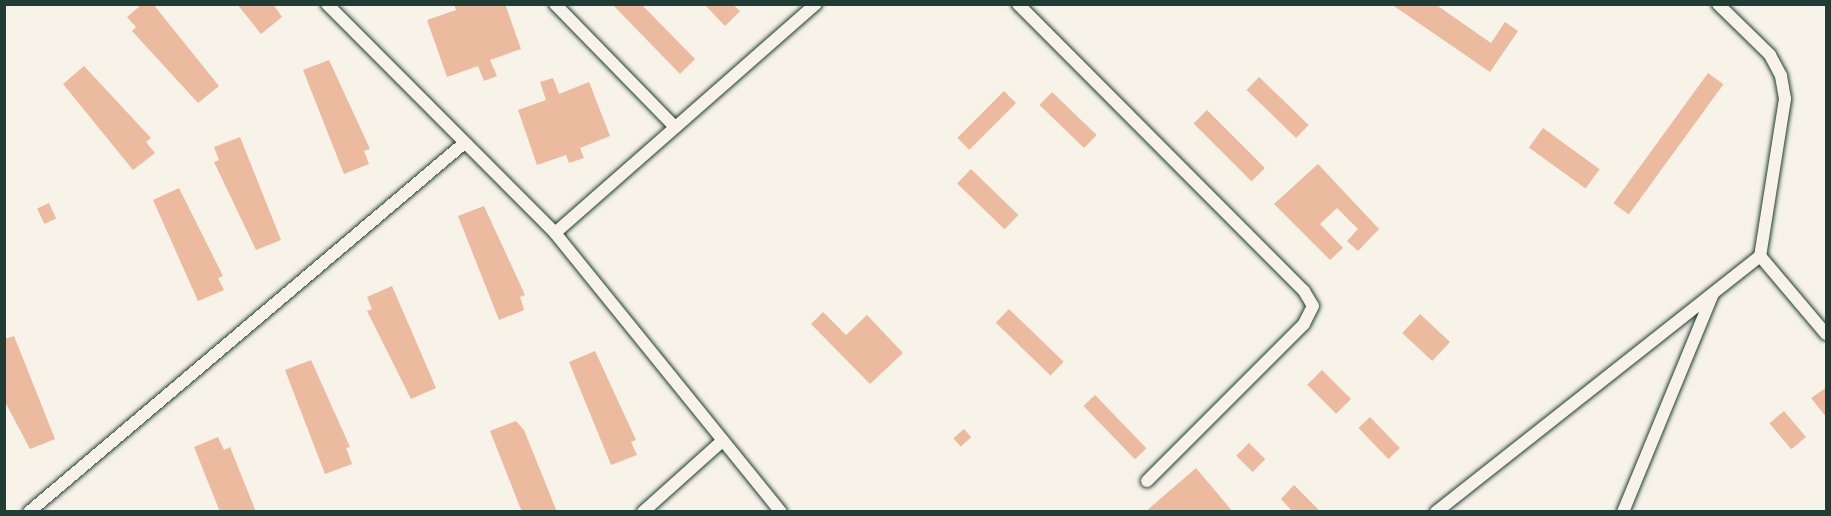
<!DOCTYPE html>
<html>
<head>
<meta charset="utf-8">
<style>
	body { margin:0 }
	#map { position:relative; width:1831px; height:516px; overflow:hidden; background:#f7f3e8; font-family:"Shantell Sans",sans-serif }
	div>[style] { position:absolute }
	.building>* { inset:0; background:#ecba9e; transform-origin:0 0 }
	.roads { filter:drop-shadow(0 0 2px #1f3d34) drop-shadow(0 0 2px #1f3d34) }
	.street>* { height:12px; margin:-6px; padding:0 6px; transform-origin:6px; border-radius:6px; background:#f7f3e8 }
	span { translate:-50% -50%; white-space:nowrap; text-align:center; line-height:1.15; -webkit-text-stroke:4.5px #f7f3e8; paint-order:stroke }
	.frame { position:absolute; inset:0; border:6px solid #1f3d34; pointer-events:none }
</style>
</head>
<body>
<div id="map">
	<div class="building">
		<div style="clip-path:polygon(142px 4px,153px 4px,219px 86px,198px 103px,132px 31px,136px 27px,127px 17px)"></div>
		<div style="clip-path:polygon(237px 4px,273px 4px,282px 17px,261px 34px)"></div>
		<div style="clip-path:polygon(454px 4px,505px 4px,521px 49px,490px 60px,497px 76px,484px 81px,478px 66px,447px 77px,427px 20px,456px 10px)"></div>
		<div style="clip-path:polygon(612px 4px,641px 4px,695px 59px,680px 74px)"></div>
		<div style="clip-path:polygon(704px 4px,732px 4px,740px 11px,725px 26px)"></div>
		<div style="clip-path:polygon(1391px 4px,1435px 4px,1491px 43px,1505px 22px,1518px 31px,1490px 72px)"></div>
		<div style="clip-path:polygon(329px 60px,370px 149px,364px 151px,369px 164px,344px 174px,303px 70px)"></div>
		<div style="clip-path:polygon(84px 66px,151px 138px,146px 142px,155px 153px,133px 170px,63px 84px)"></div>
		<div style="left:1708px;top:73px;width:19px;height:161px;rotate:36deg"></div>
		<div style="left:1259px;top:77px;width:69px;height:18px;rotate:44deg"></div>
		<div style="clip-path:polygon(553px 78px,559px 94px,589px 82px,610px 136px,580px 148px,584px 158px,569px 163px,566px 155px,537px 165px,518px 110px,546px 100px,540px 82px)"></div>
		<div style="left:1004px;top:91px;width:17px;height:66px;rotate:45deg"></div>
		<div style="left:1052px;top:92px;width:62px;height:18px;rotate:44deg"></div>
		<div style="left:1207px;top:110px;width:82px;height:19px;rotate:45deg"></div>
		<div style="left:1543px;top:128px;width:70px;height:24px;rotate:36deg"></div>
		<div style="clip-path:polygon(240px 137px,281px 240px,256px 250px,214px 162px,219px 160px,214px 147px)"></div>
		<div style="clip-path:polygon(1318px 164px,1379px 229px,1358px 251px,1347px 241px,1358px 229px,1337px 208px,1320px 224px,1343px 248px,1330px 260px,1274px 204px)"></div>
		<div style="left:971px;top:169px;width:66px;height:20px;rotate:44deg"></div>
		<div style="clip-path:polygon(179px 188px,223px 276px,218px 278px,224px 290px,198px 301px,153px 200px)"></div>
		<div style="left:49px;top:203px;width:17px;height:13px;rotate:65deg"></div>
		<div style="clip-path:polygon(484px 206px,525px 295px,520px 297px,524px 310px,499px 320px,458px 216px)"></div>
		<div style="clip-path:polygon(392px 286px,436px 388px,411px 399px,367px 311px,372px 309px,367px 297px)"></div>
		<div style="left:1009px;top:309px;width:76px;height:19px;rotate:44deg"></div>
		<div style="clip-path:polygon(823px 312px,846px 335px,867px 315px,903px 353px,870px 384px,811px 324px)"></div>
		<div style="left:1420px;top:314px;width:41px;height:26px;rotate:43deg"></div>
		<div style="clip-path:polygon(14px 336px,55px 439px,30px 449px,4px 400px,4px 339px)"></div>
		<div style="clip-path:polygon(595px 351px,636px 440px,631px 442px,637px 455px,611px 465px,569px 362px)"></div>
		<div style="clip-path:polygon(311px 360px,350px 447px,346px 448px,352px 464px,325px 474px,285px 370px)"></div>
		<div style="left:1322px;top:370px;width:41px;height:21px;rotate:45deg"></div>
		<div style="clip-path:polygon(1827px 387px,1827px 418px,1811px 398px)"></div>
		<div style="left:1095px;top:395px;width:74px;height:16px;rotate:46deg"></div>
		<div style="left:1784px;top:411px;width:34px;height:19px;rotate:50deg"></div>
		<div style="left:1370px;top:417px;width:43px;height:16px;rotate:46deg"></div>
		<div style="clip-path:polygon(516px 421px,524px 430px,557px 512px,522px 512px,490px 431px)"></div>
		<div style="left:964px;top:429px;width:11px;height:14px;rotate:49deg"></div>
		<div style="clip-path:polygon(218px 437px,224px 450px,230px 447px,256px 512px,220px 512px,194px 447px)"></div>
		<div style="left:1249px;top:443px;width:23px;height:18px;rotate:45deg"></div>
		<div style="clip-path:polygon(1196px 468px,1233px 512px,1145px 512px)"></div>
		<div style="clip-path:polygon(1294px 485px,1321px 512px,1293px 512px,1281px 499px)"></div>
	</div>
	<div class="roads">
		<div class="street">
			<div style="left:327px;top:4px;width:323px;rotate:45.1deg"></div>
			<div style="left:555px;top:233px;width:359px;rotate:51deg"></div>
			<div style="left:555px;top:4px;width:172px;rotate:45.7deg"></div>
			<div style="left:1018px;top:4px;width:405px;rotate:45.1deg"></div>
			<div style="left:1304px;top:291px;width:17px;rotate:59deg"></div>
			<div style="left:1313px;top:306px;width:20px;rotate:117deg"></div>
			<div style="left:1304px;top:324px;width:222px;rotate:135deg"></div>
			<div style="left:1718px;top:4px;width:73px;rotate:44.4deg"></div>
			<div style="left:1770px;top:55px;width:24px;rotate:62deg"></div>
			<div style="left:1781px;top:76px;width:23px;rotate:80deg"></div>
			<div style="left:1785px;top:99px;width:159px;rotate:99deg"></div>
			<div style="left:1760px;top:256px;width:102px;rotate:49.8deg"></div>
			<div style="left:555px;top:233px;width:347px;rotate:-41.3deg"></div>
			<div style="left:29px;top:512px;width:568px;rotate:-40.28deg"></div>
			<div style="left:643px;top:512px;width:106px;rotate:-41.9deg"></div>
			<div style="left:1436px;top:512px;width:413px;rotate:-38.3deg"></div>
			<div style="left:1623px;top:512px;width:236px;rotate:-67.6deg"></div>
		</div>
	</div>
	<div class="frame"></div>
</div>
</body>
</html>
